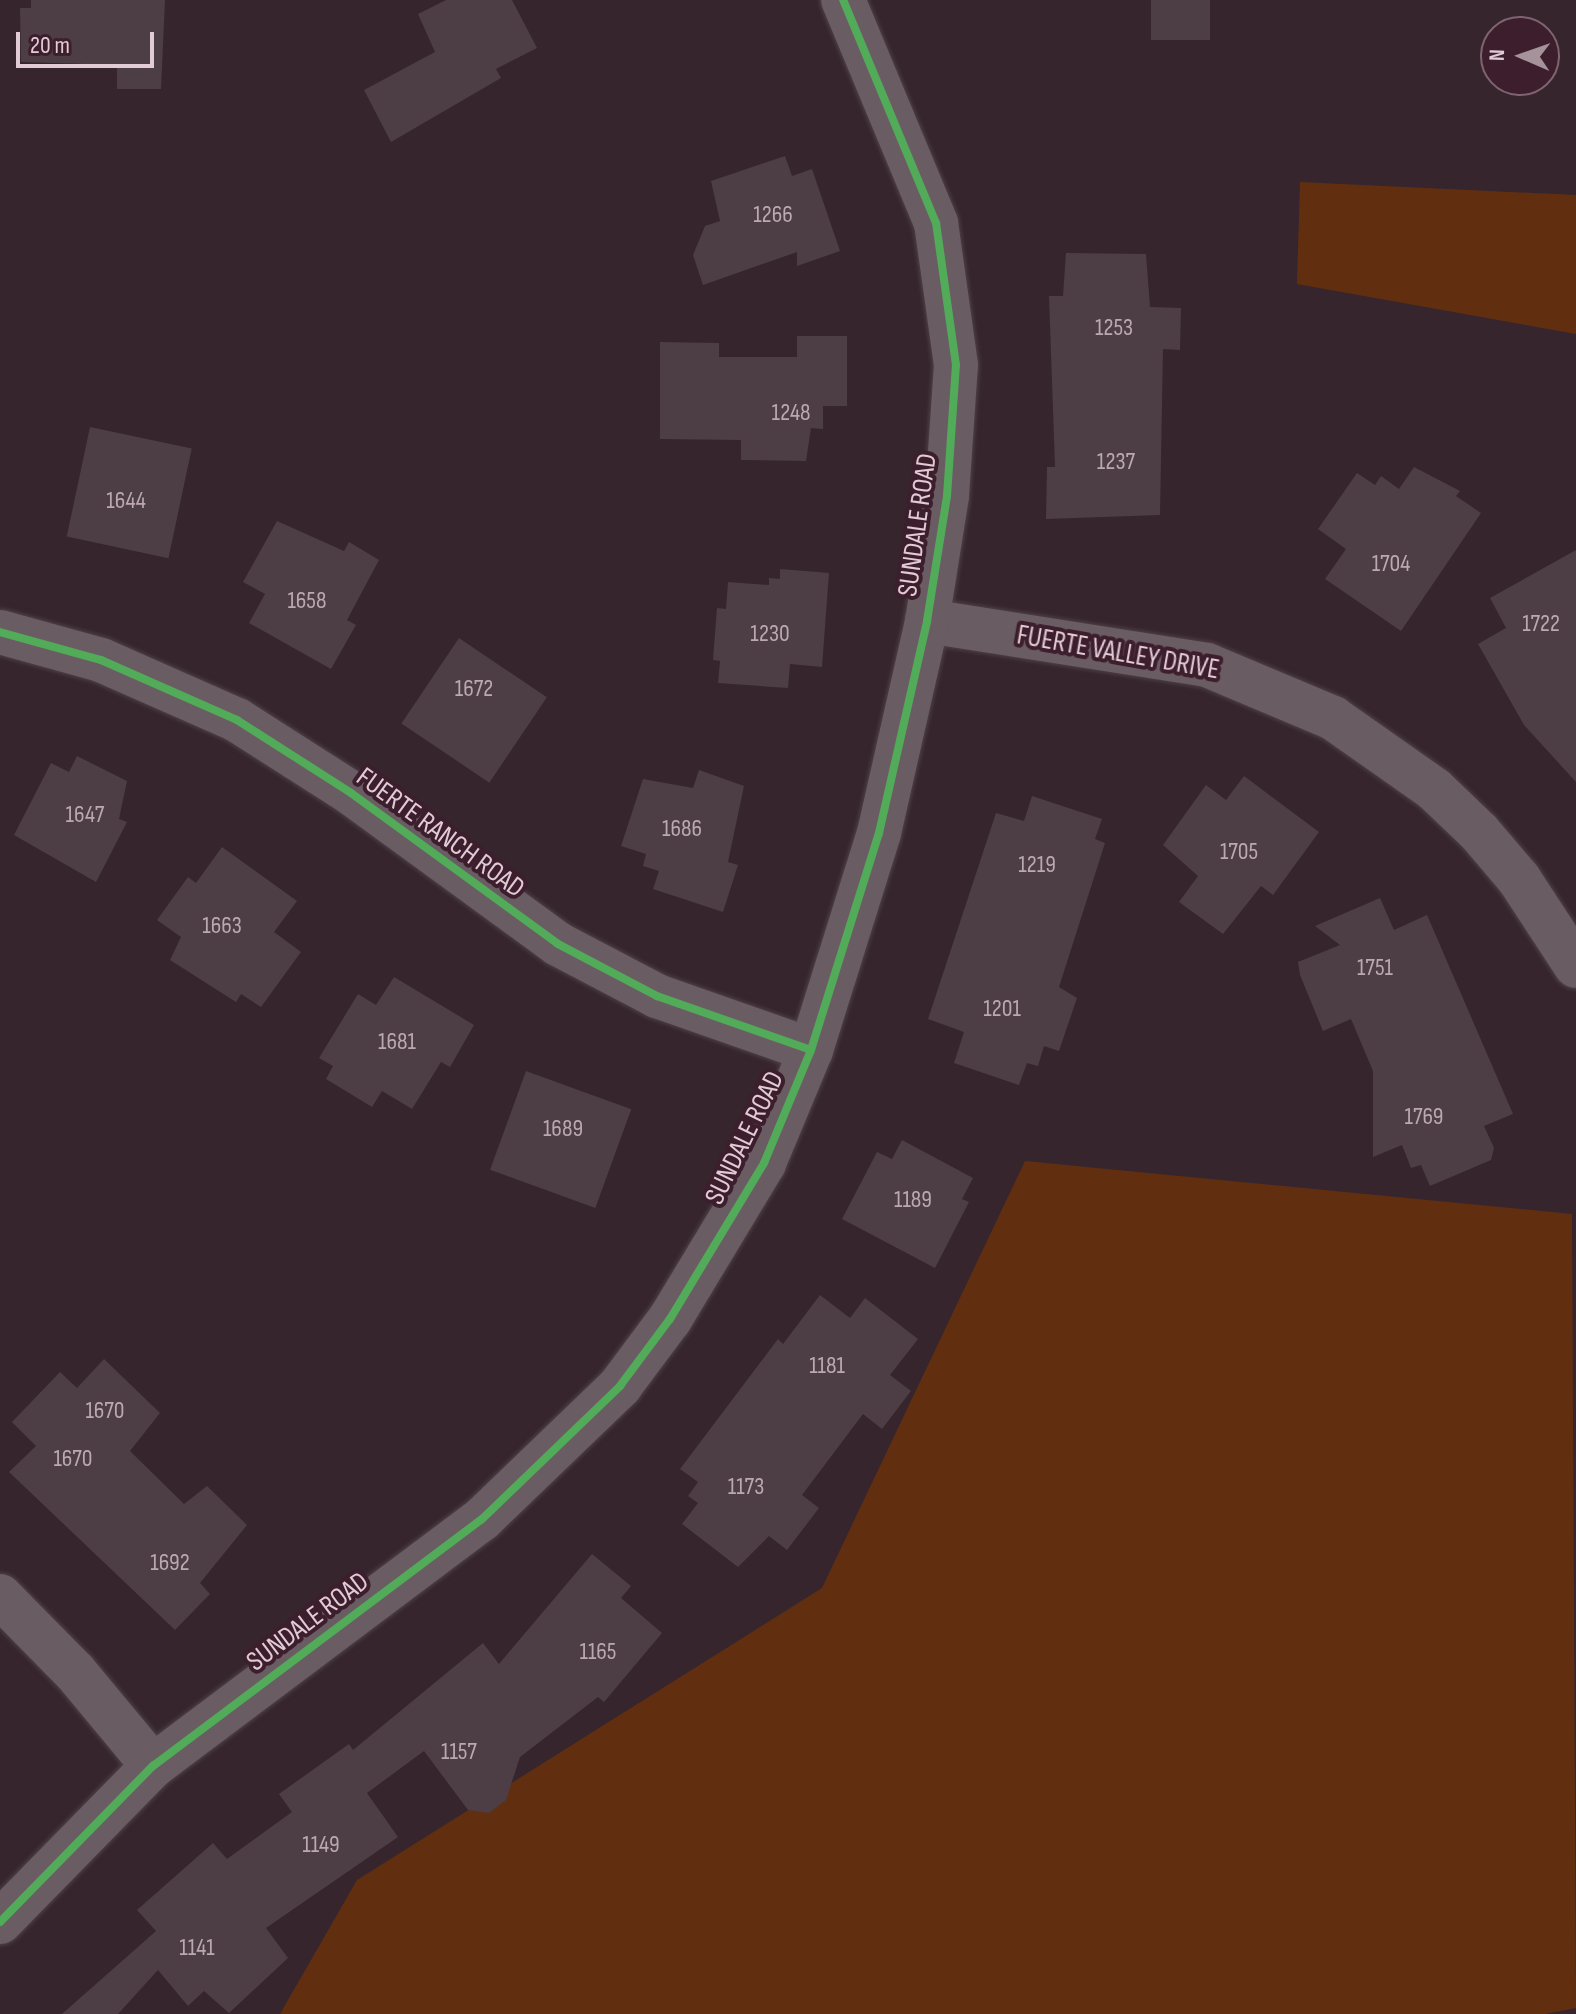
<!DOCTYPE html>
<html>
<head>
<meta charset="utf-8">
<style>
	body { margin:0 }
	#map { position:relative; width:1576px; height:2014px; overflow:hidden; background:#36252d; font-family:"Sofia Sans Condensed",sans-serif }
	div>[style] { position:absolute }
	.green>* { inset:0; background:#612f10 }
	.building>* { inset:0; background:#4c3e44; transform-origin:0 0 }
	.roads { filter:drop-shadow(0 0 2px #4f4048) drop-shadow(0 0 2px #4f4048) }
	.minor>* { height:44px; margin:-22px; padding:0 22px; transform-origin:22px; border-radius:22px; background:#6a5c63 }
	.cycleway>* { height:8px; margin:-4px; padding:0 4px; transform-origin:4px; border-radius:4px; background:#51ab58 }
	span { translate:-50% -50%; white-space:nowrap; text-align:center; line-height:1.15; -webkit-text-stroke:8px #3d1e2d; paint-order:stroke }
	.number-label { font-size:24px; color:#bca8b1 }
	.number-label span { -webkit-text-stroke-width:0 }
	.street-label { font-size:28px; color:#e1ccd5 }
	.north { position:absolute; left:1480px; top:16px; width:80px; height:80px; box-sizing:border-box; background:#3d1e2d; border:2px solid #7f6470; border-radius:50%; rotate:272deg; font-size:22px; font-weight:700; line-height:32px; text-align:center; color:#e1ccd5 }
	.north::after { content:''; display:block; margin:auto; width:28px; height:36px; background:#a5929a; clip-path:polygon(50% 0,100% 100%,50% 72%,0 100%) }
	.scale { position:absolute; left:16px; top:32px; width:138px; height:36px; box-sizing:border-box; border:4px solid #e1ccd5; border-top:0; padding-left:10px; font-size:24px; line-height:28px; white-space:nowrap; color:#e1ccd5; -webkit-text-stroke:6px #3d1e2d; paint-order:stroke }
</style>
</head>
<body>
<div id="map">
	<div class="green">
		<div style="clip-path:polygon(1300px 182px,1576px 195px,1576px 334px,1297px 284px)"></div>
		<div style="clip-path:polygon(1025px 1161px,1572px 1214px,1576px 2008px,1545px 2014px,280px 2014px,357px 1880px,822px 1588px)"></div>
	</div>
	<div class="building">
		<div style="clip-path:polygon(31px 0,165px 0,161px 89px,117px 89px,117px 65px,21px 62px,20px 8px,31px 8px)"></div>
		<div style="clip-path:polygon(446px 0,512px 0,537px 48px,496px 69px,501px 78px,391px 142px,364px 90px,435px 52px,418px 14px)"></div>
		<div style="left:1151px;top:0;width:59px;height:40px"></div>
		<div style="clip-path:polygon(785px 156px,792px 176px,812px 169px,840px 251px,797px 266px,797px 252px,703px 285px,693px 255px,705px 226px,720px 221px,711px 181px)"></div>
		<div style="clip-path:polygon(1066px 253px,1146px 254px,1150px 307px,1181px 308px,1180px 350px,1163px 349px,1160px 515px,1046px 519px,1047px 467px,1055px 467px,1049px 296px,1063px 296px)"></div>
		<div style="clip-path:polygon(797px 336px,847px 336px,847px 406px,823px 406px,823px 429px,811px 428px,806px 461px,741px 460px,741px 440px,660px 439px,660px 342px,719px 343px,719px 357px,797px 357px)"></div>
		<div style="left:90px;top:427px;width:104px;height:112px;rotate:12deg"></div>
		<div style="clip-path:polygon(1414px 467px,1460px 491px,1456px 496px,1481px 513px,1401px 631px,1325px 579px,1346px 549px,1318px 529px,1357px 473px,1375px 485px,1381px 476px,1399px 489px)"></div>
		<div style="clip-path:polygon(277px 521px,344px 551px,349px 542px,379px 560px,347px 620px,356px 625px,331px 669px,249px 623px,265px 594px,243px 582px)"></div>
		<div style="clip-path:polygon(1576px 550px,1576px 782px,1524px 725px,1478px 644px,1506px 628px,1490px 598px)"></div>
		<div style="clip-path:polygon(780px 569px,829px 573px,822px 667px,790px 664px,788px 688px,718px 683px,720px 661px,713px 660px,717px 608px,726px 609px,728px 582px,769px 585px,769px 578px,780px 579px)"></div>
		<div style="left:459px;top:638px;width:106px;height:103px;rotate:34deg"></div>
		<div style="clip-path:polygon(77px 756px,127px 781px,119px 819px,127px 822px,96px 882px,14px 835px,51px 763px,69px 772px)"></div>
		<div style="clip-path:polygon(699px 770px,744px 786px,728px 862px,738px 865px,723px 912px,653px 889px,659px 871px,643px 866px,646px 854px,621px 846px,643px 779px,693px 788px)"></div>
		<div style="clip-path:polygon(1244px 776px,1319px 832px,1273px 895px,1261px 886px,1223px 934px,1179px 902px,1198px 876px,1163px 845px,1206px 785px,1226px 800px)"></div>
		<div style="clip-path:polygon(1032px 796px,1102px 819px,1095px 839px,1105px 843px,1059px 987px,1077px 998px,1059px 1051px,1044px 1046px,1038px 1066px,1027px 1063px,1019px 1085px,954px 1063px,964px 1032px,928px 1019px,996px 813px,1024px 821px)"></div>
		<div style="clip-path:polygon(222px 847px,297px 901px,274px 932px,301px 952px,261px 1007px,241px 994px,236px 1002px,170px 960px,181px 937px,157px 920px,188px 877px,196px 883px)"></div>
		<div style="clip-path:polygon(1380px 898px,1394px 930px,1427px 915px,1513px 1114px,1484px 1126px,1494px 1148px,1491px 1160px,1430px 1186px,1421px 1165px,1411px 1168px,1402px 1145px,1373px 1157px,1373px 1071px,1351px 1019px,1323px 1031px,1300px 975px,1298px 962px,1340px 945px,1315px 926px)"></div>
		<div style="clip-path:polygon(394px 977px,474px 1025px,450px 1067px,441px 1062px,412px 1109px,382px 1091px,372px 1107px,326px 1079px,333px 1066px,319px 1058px,358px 994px,376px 1005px)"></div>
		<div style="left:526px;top:1071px;width:112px;height:105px;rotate:20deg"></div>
		<div style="clip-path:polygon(902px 1140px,973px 1178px,962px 1199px,969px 1202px,935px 1268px,842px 1219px,877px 1152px,892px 1159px)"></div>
		<div style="clip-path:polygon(820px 1295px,850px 1318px,865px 1298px,918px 1339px,890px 1375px,911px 1391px,882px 1429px,863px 1414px,802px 1495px,819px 1508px,787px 1550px,769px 1536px,738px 1567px,682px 1524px,698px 1503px,688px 1496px,698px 1482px,680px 1469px,778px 1339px,783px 1344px)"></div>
		<div style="clip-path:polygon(104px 1359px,160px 1413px,130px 1451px,184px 1504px,207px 1486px,247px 1525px,200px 1583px,210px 1594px,175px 1630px,9px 1472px,36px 1446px,12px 1422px,60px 1372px,77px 1388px)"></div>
		<div style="clip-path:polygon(592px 1554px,631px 1586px,621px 1598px,662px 1633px,604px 1702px,598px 1697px,520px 1757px,506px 1800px,489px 1813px,468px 1810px,424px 1751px,367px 1793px,398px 1837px,266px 1928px,288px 1958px,229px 2013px,204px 1991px,188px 2006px,158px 1970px,118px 2014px,62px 2014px,156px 1931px,137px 1910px,213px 1843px,227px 1859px,292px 1812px,279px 1794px,349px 1744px,353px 1750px,483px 1643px,499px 1664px)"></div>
	</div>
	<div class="roads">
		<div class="minor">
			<div style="left:927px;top:621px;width:283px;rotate:8.9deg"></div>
			<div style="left:1207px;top:665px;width:137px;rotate:22.8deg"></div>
			<div style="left:1333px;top:718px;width:123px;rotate:35.1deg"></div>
			<div style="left:1434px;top:789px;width:62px;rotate:43.7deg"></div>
			<div style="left:1479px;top:832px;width:62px;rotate:49.6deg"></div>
			<div style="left:1519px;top:879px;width:104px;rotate:56.8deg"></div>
			<div style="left:0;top:632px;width:105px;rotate:15.5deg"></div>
			<div style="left:101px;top:660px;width:149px;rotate:23.8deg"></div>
			<div style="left:237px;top:720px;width:135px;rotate:32.6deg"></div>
			<div style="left:351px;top:793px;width:256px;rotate:36.1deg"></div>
			<div style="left:558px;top:944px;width:112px;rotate:27.7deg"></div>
			<div style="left:657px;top:996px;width:163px;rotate:19.3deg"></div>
			<div style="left:0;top:1596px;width:107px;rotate:45.4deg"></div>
			<div style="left:75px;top:1672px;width:122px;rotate:50.3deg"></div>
			<div style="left:0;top:1922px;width:219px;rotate:-45.6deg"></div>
			<div style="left:153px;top:1766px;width:411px;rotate:-36.9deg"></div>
			<div style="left:482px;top:1519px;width:192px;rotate:-43.9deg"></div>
			<div style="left:620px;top:1386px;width:84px;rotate:-53.3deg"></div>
			<div style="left:670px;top:1319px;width:182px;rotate:-58.9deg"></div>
			<div style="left:764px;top:1163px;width:122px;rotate:-67.4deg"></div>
			<div style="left:811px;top:1050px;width:227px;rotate:-72.6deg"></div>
			<div style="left:879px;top:833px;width:217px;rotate:-77.2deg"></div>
			<div style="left:927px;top:621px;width:127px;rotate:-80.9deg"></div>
			<div style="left:947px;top:496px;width:131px;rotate:-86.1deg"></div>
			<div style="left:956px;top:365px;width:143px;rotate:-98deg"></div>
			<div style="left:936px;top:223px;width:242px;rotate:-112.6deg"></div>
		</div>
	</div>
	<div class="cycleway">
		<div style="left:0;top:632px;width:105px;rotate:15.5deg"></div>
		<div style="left:101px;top:660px;width:149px;rotate:23.8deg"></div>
		<div style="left:237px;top:720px;width:135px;rotate:32.6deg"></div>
		<div style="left:351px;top:793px;width:256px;rotate:36.1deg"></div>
		<div style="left:558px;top:944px;width:112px;rotate:27.7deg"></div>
		<div style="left:657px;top:996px;width:163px;rotate:19.3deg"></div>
		<div style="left:0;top:1922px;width:219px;rotate:-45.6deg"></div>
		<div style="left:153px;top:1766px;width:411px;rotate:-36.9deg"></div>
		<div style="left:482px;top:1519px;width:192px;rotate:-43.9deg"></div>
		<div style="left:620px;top:1386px;width:84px;rotate:-53.3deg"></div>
		<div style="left:670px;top:1319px;width:182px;rotate:-58.9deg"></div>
		<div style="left:764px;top:1163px;width:122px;rotate:-67.4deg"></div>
		<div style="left:811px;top:1050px;width:227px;rotate:-72.6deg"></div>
		<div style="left:879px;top:833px;width:217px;rotate:-77.2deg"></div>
		<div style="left:927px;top:621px;width:127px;rotate:-80.9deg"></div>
		<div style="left:947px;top:496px;width:131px;rotate:-86.1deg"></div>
		<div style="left:956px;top:365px;width:143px;rotate:-98deg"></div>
		<div style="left:936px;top:223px;width:242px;rotate:-112.6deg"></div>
	</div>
	<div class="number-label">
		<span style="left:773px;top:215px">1266</span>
		<span style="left:1114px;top:328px">1253</span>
		<span style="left:791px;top:413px">1248</span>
		<span style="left:1116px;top:462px">1237</span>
		<span style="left:126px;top:501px">1644</span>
		<span style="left:1391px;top:564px">1704</span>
		<span style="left:307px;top:601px">1658</span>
		<span style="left:1541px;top:624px">1722</span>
		<span style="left:770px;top:634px">1230</span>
		<span style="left:474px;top:689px">1672</span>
		<span style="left:85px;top:815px">1647</span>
		<span style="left:682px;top:829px">1686</span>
		<span style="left:1239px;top:852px">1705</span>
		<span style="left:1037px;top:865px">1219</span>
		<span style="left:222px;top:926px">1663</span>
		<span style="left:1375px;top:968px">1751</span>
		<span style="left:1002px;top:1009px">1201</span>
		<span style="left:397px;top:1042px">1681</span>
		<span style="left:1424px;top:1117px">1769</span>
		<span style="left:563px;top:1129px">1689</span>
		<span style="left:913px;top:1200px">1189</span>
		<span style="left:827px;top:1366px">1181</span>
		<span style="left:105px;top:1411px">1670</span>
		<span style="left:73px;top:1459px">1670</span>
		<span style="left:746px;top:1487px">1173</span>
		<span style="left:170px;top:1563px">1692</span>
		<span style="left:598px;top:1652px">1165</span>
		<span style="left:459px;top:1752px">1157</span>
		<span style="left:321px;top:1845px">1149</span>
		<span style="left:197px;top:1948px">1141</span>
	</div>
	<div class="street-label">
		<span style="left:918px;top:525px;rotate:-82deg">SUNDALE ROAD</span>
		<span style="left:1118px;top:653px;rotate:10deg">FUERTE VALLEY DRIVE</span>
		<span style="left:440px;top:833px;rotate:36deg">FUERTE RANCH ROAD</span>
		<span style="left:745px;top:1138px;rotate:-64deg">SUNDALE ROAD</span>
		<span style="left:308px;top:1622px;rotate:-37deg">SUNDALE ROAD</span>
	</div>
	<div class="north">N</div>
	<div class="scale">20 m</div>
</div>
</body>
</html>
